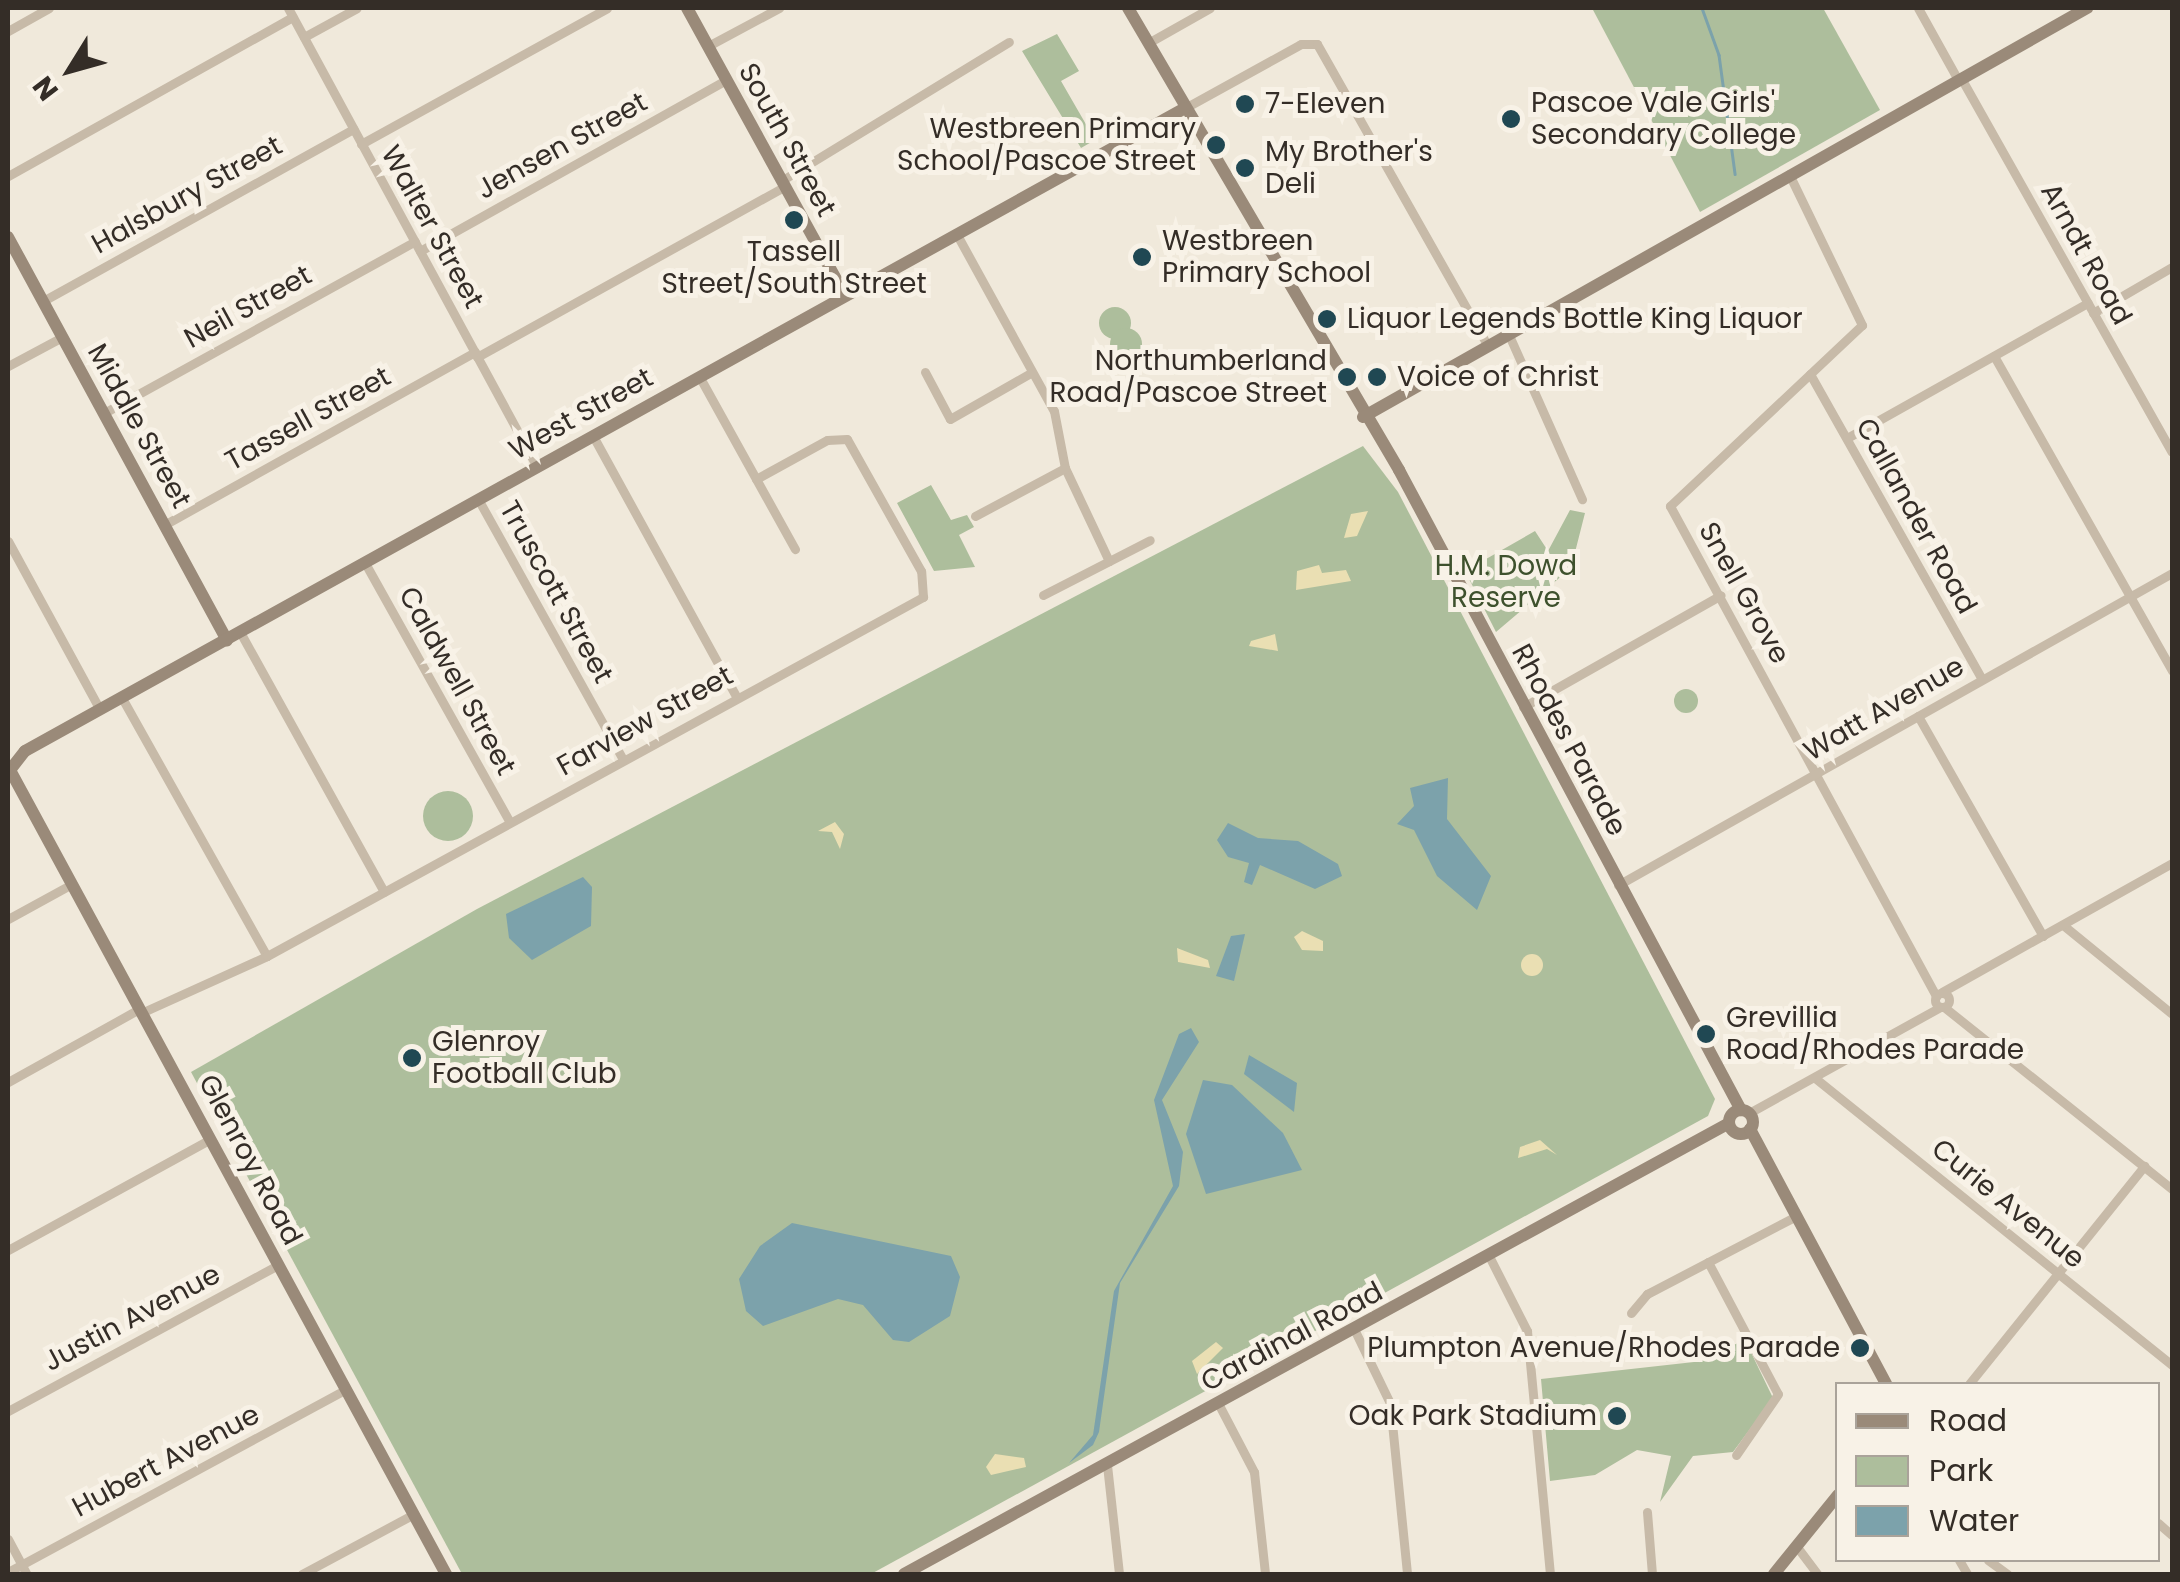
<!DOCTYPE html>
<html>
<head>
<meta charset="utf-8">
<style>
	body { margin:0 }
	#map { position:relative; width:2180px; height:1582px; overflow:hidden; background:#f0e9db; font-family:Poppins,sans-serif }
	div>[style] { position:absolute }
	.green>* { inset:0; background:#adbe9c }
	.round { border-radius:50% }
	.sand>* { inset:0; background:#eadfb3 }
	.water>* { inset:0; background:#7ca2ab }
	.stream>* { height:2.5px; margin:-1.25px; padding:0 1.25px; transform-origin:1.25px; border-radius:1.25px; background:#7ca2ab }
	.street>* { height:9px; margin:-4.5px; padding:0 4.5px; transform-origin:4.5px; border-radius:4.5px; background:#c7baa8 }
	.street>.ring { margin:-4.5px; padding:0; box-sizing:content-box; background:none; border:9px solid #c7baa8; border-radius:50% }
	.secondary>* { height:12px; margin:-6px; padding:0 6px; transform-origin:6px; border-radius:6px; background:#9a8a79 }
	.secondary>.ring { margin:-6px; padding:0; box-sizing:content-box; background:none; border:12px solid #9a8a79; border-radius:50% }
	.dots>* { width:28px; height:28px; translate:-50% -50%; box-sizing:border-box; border:5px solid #f8f2e7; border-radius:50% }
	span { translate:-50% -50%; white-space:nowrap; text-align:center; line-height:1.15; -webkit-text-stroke:10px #f8f2e7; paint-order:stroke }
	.poi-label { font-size:28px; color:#342d27 }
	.left { translate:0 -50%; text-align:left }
	.right { translate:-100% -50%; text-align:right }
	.street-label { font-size:28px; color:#342d27 }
	.park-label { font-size:28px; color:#3e512d }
	.frame { position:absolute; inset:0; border:10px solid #342d27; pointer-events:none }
	.legend { position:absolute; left:1835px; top:1382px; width:325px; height:180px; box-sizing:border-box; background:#f8f2e7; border:2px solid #aaa39a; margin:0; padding:12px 18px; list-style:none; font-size:30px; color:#342d27 }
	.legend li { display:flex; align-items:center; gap:20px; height:50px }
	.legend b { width:50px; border:2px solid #aaa39a }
	.north { position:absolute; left:20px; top:20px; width:100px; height:100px; -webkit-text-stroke:8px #f8f2e7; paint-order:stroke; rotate:233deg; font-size:28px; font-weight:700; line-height:40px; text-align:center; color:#342d27 }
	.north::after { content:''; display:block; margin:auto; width:35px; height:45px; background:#342d27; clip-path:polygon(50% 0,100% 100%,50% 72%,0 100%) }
</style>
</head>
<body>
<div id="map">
	<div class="green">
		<div style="clip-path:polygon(1592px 8px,1823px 8px,1880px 110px,1700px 212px)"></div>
		<div style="clip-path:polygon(1057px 34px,1079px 71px,1061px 81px,1095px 140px,1081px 148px,1022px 51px)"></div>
		<div class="round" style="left:1099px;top:307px;width:32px;height:32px"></div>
		<div class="round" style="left:1110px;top:328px;width:32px;height:32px"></div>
		<div style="clip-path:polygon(1363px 446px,1398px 492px,1715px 1099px,1708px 1116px,871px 1574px,462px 1574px,191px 1072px,477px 909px)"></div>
		<div style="clip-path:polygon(931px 485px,951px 520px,967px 515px,974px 527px,959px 535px,975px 567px,934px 571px,897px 503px)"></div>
		<div style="clip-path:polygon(1570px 510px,1585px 513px,1571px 568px,1496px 632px,1465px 571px,1535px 531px,1548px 551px)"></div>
		<div class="round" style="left:1674px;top:689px;width:24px;height:24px"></div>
		<div class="round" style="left:423px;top:791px;width:50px;height:50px"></div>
		<div style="clip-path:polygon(1745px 1340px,1773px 1398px,1733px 1452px,1693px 1456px,1660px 1502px,1671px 1456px,1637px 1450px,1595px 1475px,1550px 1481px,1541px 1379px,1694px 1362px)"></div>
	</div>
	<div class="sand">
		<div style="clip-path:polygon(1368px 511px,1357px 536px,1344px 538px,1351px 514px)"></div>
		<div style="clip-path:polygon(1319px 565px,1322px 573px,1346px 570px,1351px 581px,1296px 590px,1297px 571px)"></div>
		<div style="clip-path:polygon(1275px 634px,1278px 651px,1249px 646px,1251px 641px)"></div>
		<div style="clip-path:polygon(835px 822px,844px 834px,840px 849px,832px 832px,818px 831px)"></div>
		<div style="clip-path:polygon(1302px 931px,1323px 941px,1323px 951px,1302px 950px,1294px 937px)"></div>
		<div style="clip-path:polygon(1177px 948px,1208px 960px,1210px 968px,1178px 962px)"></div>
		<div class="round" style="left:1521px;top:954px;width:22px;height:22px"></div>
		<div style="clip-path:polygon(1540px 1140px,1557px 1155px,1547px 1149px,1518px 1158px,1520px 1147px)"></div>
		<div style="clip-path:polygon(1216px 1342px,1223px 1348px,1197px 1374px,1192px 1361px)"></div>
		<div style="clip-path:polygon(995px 1454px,1024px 1458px,1026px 1467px,991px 1475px,986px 1467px)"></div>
	</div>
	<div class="water">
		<div style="clip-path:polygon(1448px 778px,1447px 819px,1491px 876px,1477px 910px,1437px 876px,1414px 830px,1397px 824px,1414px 806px,1410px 788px)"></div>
		<div style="clip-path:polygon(1228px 823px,1258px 838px,1298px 841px,1338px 864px,1342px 876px,1315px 889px,1260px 865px,1252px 885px,1244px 882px,1249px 863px,1228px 857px,1217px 840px)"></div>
		<div style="clip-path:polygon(583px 877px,592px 887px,591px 926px,532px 960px,509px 938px,506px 914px)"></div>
		<div style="clip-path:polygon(1245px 934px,1234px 981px,1216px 976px,1231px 936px)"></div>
		<div style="clip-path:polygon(1191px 1028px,1199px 1042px,1162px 1100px,1183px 1152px,1179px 1186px,1120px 1283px,1099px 1432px,1093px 1445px,1069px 1463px,1093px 1435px,1114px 1291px,1173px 1186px,1154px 1100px,1179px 1034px)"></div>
		<div style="clip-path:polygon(1249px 1055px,1297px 1083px,1294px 1112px,1244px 1074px)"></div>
		<div style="clip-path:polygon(1203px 1080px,1232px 1085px,1283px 1133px,1302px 1170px,1206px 1194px,1186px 1134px)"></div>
		<div style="clip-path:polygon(792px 1223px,951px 1256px,960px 1277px,950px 1316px,909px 1342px,893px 1340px,863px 1305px,838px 1299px,763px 1326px,746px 1311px,739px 1279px,760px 1246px)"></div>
	</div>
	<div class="stream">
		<div style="left:1702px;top:8px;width:50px;rotate:70.1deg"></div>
		<div style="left:1719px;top:55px;width:120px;rotate:82.3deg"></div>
	</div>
	<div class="street">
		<div style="left:288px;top:8px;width:522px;rotate:61.52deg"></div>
		<div style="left:1918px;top:8px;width:82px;rotate:60.9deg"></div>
		<div style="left:8px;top:31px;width:47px;rotate:-29.3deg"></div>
		<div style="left:304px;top:37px;width:60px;rotate:-28.7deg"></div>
		<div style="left:1148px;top:43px;width:71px;rotate:-29.4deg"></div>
		<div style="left:708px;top:46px;width:81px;rotate:-28.2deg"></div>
		<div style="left:1961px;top:78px;width:429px;rotate:60.6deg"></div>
		<div style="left:1185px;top:108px;width:132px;rotate:-28.9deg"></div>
		<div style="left:1301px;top:44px;width:16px"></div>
		<div style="left:1317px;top:44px;width:346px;rotate:60.5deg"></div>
		<div style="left:361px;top:144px;width:281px;rotate:-28.9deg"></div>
		<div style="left:1789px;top:174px;width:168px;rotate:64.2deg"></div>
		<div style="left:1862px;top:325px;width:264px;rotate:136.7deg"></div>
		<div style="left:1670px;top:506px;width:558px;rotate:61.5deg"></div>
		<div style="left:8px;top:176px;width:326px;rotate:-29.2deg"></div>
		<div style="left:781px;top:181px;width:267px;rotate:-31.4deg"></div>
		<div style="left:956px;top:233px;width:203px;rotate:61.2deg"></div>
		<div style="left:1054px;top:411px;width:58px;rotate:79.1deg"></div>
		<div style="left:1065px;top:468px;width:103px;rotate:64.7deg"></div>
		<div style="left:420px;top:251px;width:351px;rotate:-29.2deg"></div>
		<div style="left:43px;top:301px;width:355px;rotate:-29deg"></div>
		<div style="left:2093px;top:313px;width:91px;rotate:-30.2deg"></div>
		<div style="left:1508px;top:333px;width:182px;rotate:66deg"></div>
		<div style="left:1994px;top:356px;width:362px;rotate:60.5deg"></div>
		<div style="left:477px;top:357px;width:351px;rotate:-29deg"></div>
		<div style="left:8px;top:366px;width:61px;rotate:-28.2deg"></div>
		<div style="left:925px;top:372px;width:53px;rotate:62deg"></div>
		<div style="left:950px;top:419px;width:91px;rotate:-29.7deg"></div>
		<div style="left:1810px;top:374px;width:350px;rotate:60.6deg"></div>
		<div style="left:699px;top:376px;width:198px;rotate:61deg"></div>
		<div style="left:104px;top:413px;width:355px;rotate:-28.9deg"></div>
		<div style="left:593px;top:436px;width:297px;rotate:61.2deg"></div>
		<div style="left:1847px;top:438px;width:276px;rotate:-29.3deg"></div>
		<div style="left:478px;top:499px;width:298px;rotate:60.9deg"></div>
		<div style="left:975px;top:516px;width:102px;rotate:-28.1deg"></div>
		<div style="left:164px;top:525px;width:356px;rotate:-29.1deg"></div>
		<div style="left:8px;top:541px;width:192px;rotate:61.4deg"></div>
		<div style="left:365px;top:563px;width:297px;rotate:60.8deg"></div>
		<div style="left:1043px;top:595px;width:120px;rotate:-27.2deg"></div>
		<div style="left:240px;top:632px;width:297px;rotate:61deg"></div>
		<div style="left:122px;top:698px;width:296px;rotate:60.7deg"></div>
		<div style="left:1523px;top:707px;width:227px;rotate:-29.5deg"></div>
		<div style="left:1918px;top:716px;width:253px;rotate:60.4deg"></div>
		<div style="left:1618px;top:885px;width:636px;rotate:-29.39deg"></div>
		<div style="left:8px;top:919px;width:71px;rotate:-28.7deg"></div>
		<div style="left:2063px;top:925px;width:141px;rotate:39.2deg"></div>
		<div style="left:1942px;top:992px;width:264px;rotate:-29.3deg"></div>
		<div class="ring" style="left:1935px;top:993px;width:5px;height:5px"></div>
		<div style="left:1944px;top:1007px;width:292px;rotate:38.6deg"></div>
		<div style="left:141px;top:1013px;width:138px;rotate:-24.3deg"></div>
		<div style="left:267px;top:956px;width:748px;rotate:-28.69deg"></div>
		<div style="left:923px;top:597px;width:26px;rotate:-94deg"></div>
		<div style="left:921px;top:571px;width:151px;rotate:-119.3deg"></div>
		<div style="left:847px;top:439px;width:20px;rotate:177deg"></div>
		<div style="left:827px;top:440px;width:81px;rotate:151.2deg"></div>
		<div style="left:1815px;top:1078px;width:458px;rotate:38.8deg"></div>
		<div style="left:8px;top:1082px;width:150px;rotate:-29.1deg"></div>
		<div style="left:1749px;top:1113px;width:218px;rotate:-29deg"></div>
		<div style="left:8px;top:1250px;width:231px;rotate:-28.7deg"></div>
		<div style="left:1490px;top:1258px;width:82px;rotate:63.1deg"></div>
		<div style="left:1527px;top:1331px;width:244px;rotate:84.6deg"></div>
		<div style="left:1708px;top:1262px;width:149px;rotate:62.1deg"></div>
		<div style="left:1778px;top:1394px;width:74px;rotate:124.5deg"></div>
		<div style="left:1631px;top:1313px;width:25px;rotate:-50deg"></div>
		<div style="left:1647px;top:1294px;width:168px;rotate:-27.6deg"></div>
		<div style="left:1355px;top:1331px;width:80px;rotate:64.1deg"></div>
		<div style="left:1390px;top:1403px;width:172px;rotate:84.3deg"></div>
		<div style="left:1969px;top:1384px;width:280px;rotate:-51.2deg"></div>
		<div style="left:1219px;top:1405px;width:76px;rotate:62.4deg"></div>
		<div style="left:1254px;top:1472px;width:103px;rotate:83.8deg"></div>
		<div style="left:8px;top:1411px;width:307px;rotate:-28.4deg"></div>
		<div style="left:1107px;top:1465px;width:110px;rotate:83.7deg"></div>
		<div style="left:1647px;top:1512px;width:62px;rotate:85.4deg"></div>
		<div style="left:2158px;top:1523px;width:18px;rotate:41deg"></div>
		<div style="left:8px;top:1539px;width:40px;rotate:62deg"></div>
		<div style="left:1797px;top:1547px;width:34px;rotate:53deg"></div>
		<div style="left:1959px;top:1560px;width:16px;rotate:60deg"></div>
		<div style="left:1988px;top:1560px;width:24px;rotate:36deg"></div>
		<div style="left:8px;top:1572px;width:384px;rotate:-28.4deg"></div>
		<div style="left:302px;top:1574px;width:127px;rotate:-28.2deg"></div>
	</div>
	<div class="secondary">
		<div style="left:687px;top:8px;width:328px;rotate:61.2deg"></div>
		<div style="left:1128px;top:8px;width:536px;rotate:59.6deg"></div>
		<div style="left:1399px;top:470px;width:726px;rotate:61.88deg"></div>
		<div style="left:8px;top:237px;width:459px;rotate:61.5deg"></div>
		<div style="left:1363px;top:417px;width:832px;rotate:-29.46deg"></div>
		<div style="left:10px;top:770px;width:24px;rotate:-52deg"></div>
		<div style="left:25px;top:751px;width:1326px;rotate:-29deg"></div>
		<div style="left:10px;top:770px;width:915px;rotate:61.53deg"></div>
		<div class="ring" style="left:1729px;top:1110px;width:12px;height:12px"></div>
		<div style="left:1750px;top:1129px;width:289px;rotate:61.9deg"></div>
		<div style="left:904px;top:1574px;width:940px;rotate:-28.66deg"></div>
		<div style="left:1774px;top:1574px;width:102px;rotate:-51deg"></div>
	</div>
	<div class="dots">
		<div style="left:1245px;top:104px;background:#204853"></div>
		<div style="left:1511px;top:119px;background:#204853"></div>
		<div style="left:1216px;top:145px;background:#204853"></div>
		<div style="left:1245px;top:168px;background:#204853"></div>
		<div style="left:794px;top:220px;background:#204853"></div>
		<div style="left:1142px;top:257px;background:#204853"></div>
		<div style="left:1327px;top:319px;background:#204853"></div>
		<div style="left:1347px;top:377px;background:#204853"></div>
		<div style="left:1377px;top:377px;background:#204853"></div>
		<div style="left:1706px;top:1034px;background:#204853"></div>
		<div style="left:412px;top:1058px;background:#204853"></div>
		<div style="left:1860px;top:1348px;background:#204853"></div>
		<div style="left:1617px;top:1416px;background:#204853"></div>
	</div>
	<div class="poi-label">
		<span class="left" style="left:1531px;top:119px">Pascoe Vale Girls'<br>Secondary College</span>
		<span class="left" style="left:1265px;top:104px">7-Eleven</span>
		<span class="right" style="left:1196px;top:145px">Westbreen Primary<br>School/Pascoe Street</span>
		<span class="left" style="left:1265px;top:168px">My Brother's<br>Deli</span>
		<span class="left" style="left:1162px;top:257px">Westbreen<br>Primary School</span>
		<span style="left:794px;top:268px">Tassell<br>Street/South Street</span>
		<span class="left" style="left:1347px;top:319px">Liquor Legends Bottle King Liquor</span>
		<span class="right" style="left:1327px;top:377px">Northumberland<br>Road/Pascoe Street</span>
		<span class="left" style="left:1397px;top:377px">Voice of Christ</span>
		<span class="left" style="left:1726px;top:1034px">Grevillia<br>Road/Rhodes Parade</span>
		<span class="left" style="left:432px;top:1058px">Glenroy<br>Football Club</span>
		<span class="right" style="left:1840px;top:1348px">Plumpton Avenue/Rhodes Parade</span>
		<span class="right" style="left:1597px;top:1416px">Oak Park Stadium</span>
	</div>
	<div class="street-label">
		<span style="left:787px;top:140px;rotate:61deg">South Street</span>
		<span style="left:562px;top:146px;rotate:-29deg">Jensen Street</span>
		<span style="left:187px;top:195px;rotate:-29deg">Halsbury Street</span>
		<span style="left:432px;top:227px;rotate:61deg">Walter Street</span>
		<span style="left:2086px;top:254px;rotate:61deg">Arndt Road</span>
		<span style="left:248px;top:307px;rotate:-29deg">Neil Street</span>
		<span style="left:581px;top:414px;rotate:-29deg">West Street</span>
		<span style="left:308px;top:419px;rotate:-29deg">Tassell Street</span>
		<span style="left:139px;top:426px;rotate:61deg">Middle Street</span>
		<span style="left:1916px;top:516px;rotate:61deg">Callander Road</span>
		<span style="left:556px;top:592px;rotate:61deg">Truscott Street</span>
		<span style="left:1744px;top:593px;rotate:61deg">Snell Grove</span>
		<span style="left:457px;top:681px;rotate:61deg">Caldwell Street</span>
		<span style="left:1884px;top:709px;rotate:-30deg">Watt Avenue</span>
		<span style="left:645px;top:721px;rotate:-29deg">Farview Street</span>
		<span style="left:1569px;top:740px;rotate:62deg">Rhodes Parade</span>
		<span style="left:250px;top:1160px;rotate:62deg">Glenroy Road</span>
		<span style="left:2008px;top:1204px;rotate:39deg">Curie Avenue</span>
		<span style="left:132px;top:1318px;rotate:-28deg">Justin Avenue</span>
		<span style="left:1292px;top:1337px;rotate:-28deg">Cardinal Road</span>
		<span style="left:166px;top:1461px;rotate:-28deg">Hubert Avenue</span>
	</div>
	<div class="park-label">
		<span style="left:1506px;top:582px">H.M. Dowd<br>Reserve</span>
	</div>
	<div class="frame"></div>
	<ul class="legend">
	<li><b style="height:12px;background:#9a8a79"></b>Road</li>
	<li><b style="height:28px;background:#adbe9c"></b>Park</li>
	<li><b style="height:28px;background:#7ca2ab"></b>Water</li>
	</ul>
	<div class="north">N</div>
</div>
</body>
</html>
